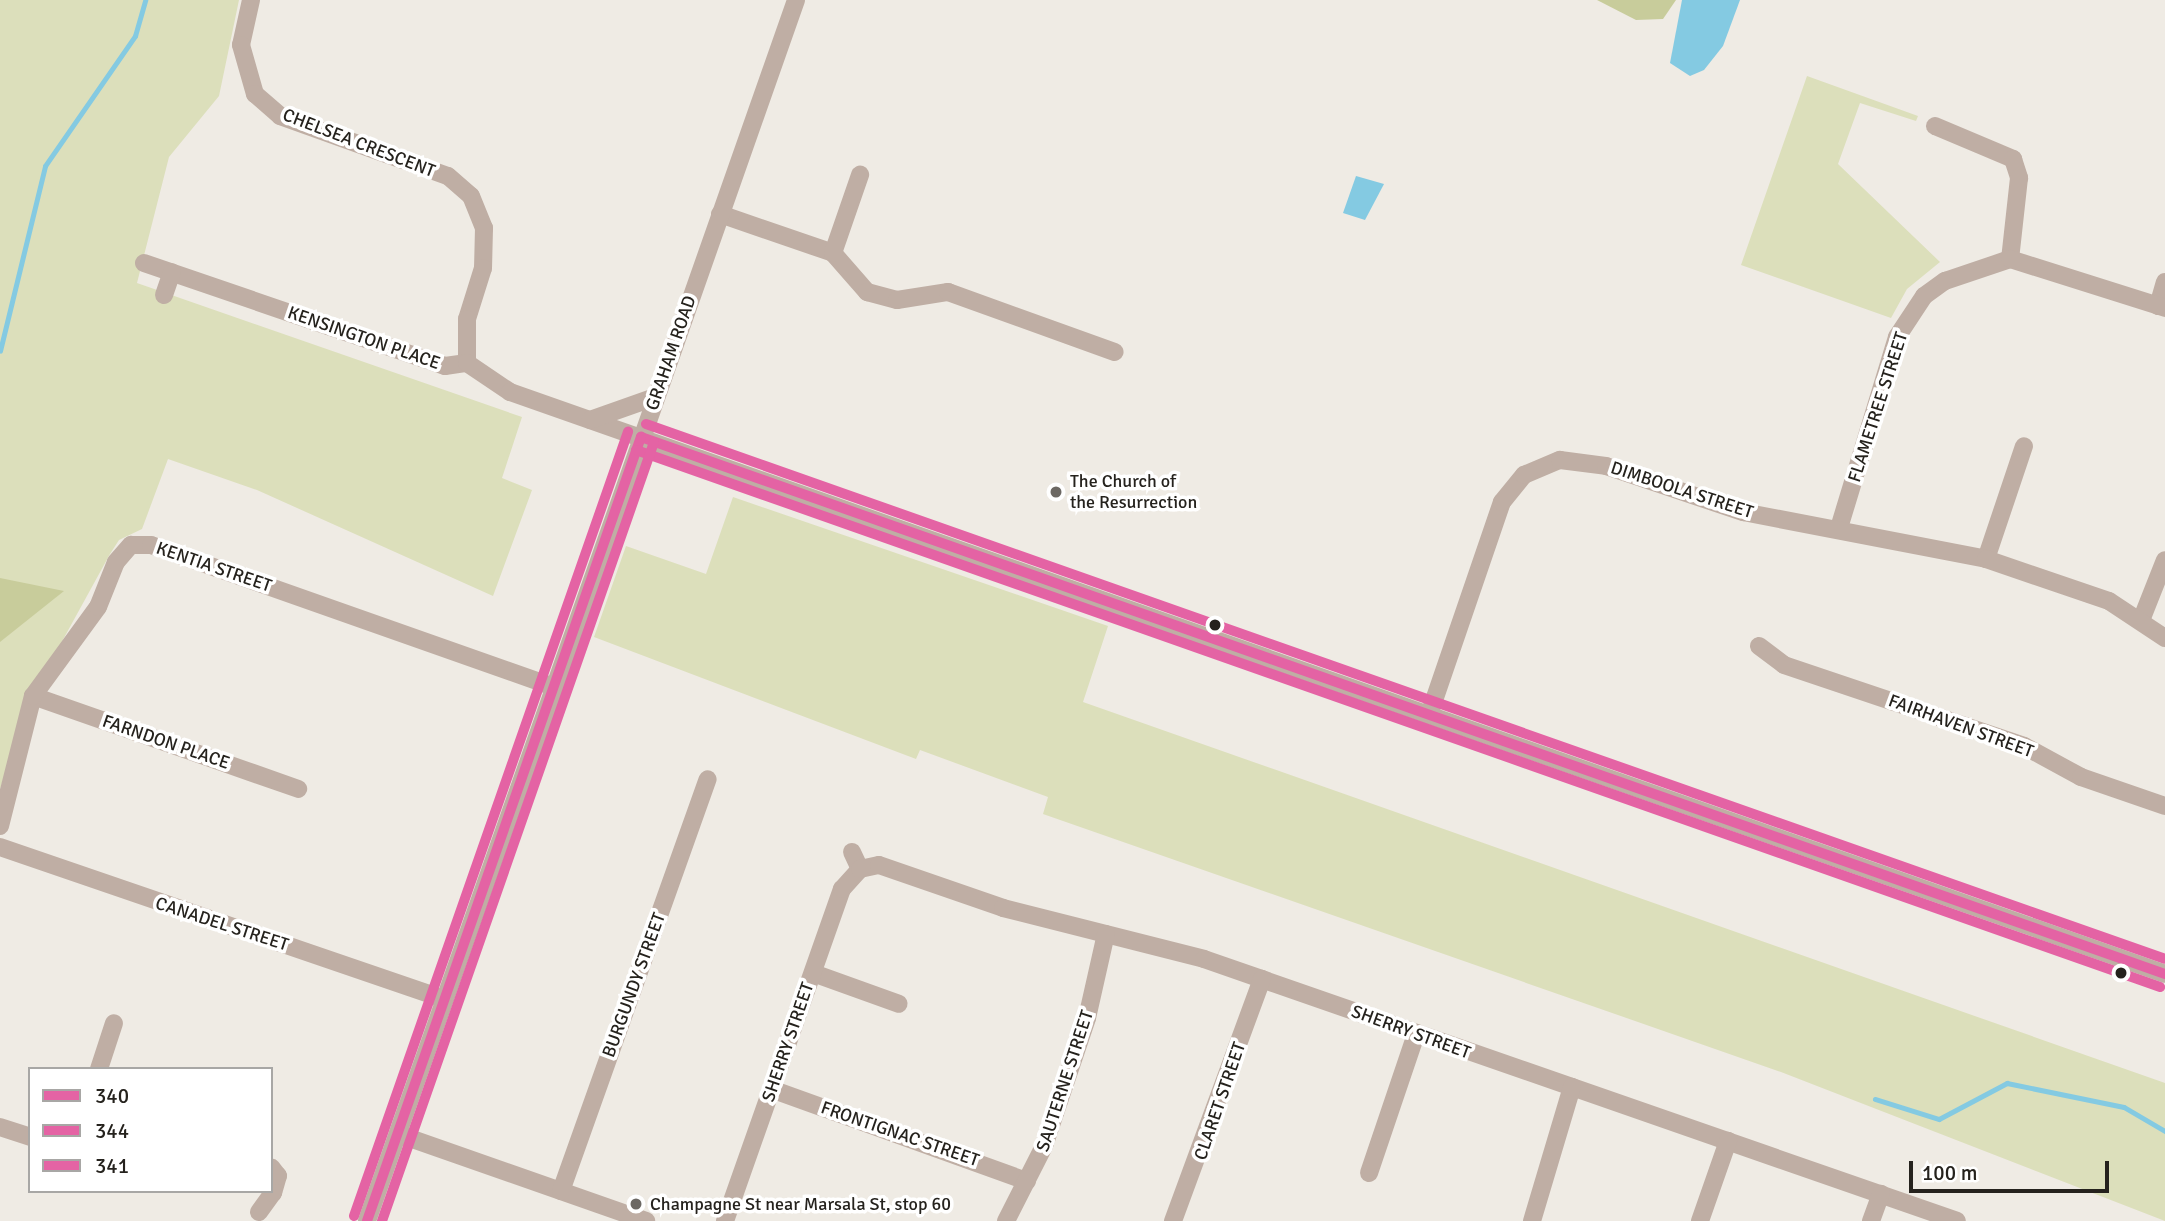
<!DOCTYPE html>
<html>
<head>
<meta charset="utf-8">
<style>
	body { margin:0 }
	#map { position:relative; width:2165px; height:1221px; overflow:hidden; background:#efebe4; font-family:Signika,sans-serif }
	div>[style] { position:absolute }
	.green>* { inset:0; background:#dcdfbb }
	.forest>* { inset:0; background:#c8cc9b }
	.water>* { inset:0; background:#84cae2 }
	.stream>* { height:4.5px; margin:-2.25px; padding:0 2.25px; transform-origin:2.25px; border-radius:2.25px; background:#84cae2 }
	.minor>* { height:18px; margin:-9px; padding:0 9px; transform-origin:9px; border-radius:9px; background:#bfaea4 }
	.bus-1>* { height:10px; margin:-5px; padding:0 5px; transform-origin:5px; border-radius:5px; background:#e463a4 }
	.bus-2>* { height:10px; margin:-5px; padding:0 5px; transform-origin:5px; border-radius:5px; background:#e463a4 }
	.bus-3>* { height:10px; margin:-5px; padding:0 5px; transform-origin:5px; border-radius:5px; background:#e463a4 }
	.dots>* { width:19px; height:19px; translate:-50% -50%; box-sizing:border-box; border:4px solid #fff; border-radius:50% }
	span { translate:-50% -50%; white-space:nowrap; text-align:center; line-height:1.15; -webkit-text-stroke:7px #fff; paint-order:stroke }
	.street-label { font-size:18px; color:#25221d }
	.poi-label { font-size:18px; color:#25221d }
	.left { translate:0 -50%; text-align:left }
	.legend { position:absolute; left:28px; top:1067px; width:245px; height:126px; box-sizing:border-box; background:#fff; border:2px solid #a8a7a5; margin:0; padding:9px 12px; list-style:none; font-size:21px; color:#25221d }
	.legend li { display:flex; align-items:center; gap:14px; height:35px }
	.legend b { width:35px; border:2px solid #a8a7a5 }
	.scale { position:absolute; left:1909px; top:1161px; width:200px; height:32px; box-sizing:border-box; border:4px solid #25221d; border-top:0; padding-left:9px; font-size:21px; line-height:24px; white-space:nowrap; color:#25221d; -webkit-text-stroke:5px #fff; paint-order:stroke }
</style>
</head>
<body>
<div id="map">
	<div class="green">
		<div style="clip-path:polygon(0 0,239px 0,219px 96px,169px 157px,137px 283px,522px 417px,502px 478px,532px 490px,493px 596px,257px 490px,168px 459px,142px 529px,119px 540px,110px 554px,26px 707px,0 789px)"></div>
		<div style="clip-path:polygon(1807px 76px,1918px 116px,1916px 121px,1860px 103px,1838px 164px,1940px 262px,1907px 289px,1891px 318px,1741px 265px)"></div>
		<div style="clip-path:polygon(733px 497px,1108px 626px,1083px 702px,2165px 1083px,2165px 1221px,1781px 1072px,1043px 814px,1048px 797px,920px 750px,916px 759px,594px 637px,626px 546px,706px 574px)"></div>
	</div>
	<div class="forest">
		<div style="clip-path:polygon(1597px 0,1676px 0,1663px 19px,1636px 20px)"></div>
		<div style="clip-path:polygon(0 578px,64px 591px,0 642px)"></div>
	</div>
	<div class="water">
		<div style="clip-path:polygon(1682px 0,1740px 0,1723px 46px,1704px 70px,1690px 76px,1670px 63px)"></div>
		<div style="clip-path:polygon(1356px 176px,1384px 184px,1365px 220px,1343px 213px)"></div>
	</div>
	<div class="stream">
		<div style="left:0;top:351px;width:190px;rotate:-76.3deg"></div>
		<div style="left:45px;top:166px;width:158px;rotate:-55.3deg"></div>
		<div style="left:135px;top:36px;width:37px;rotate:-74deg"></div>
		<div style="left:1875px;top:1099px;width:67px;rotate:17.4deg"></div>
		<div style="left:1939px;top:1119px;width:77px;rotate:-27.9deg"></div>
		<div style="left:2007px;top:1083px;width:119px;rotate:11.6deg"></div>
		<div style="left:2124px;top:1107px;width:48px;rotate:30.3deg"></div>
	</div>
	<div class="minor">
		<div style="left:251px;top:0;width:46px;rotate:102.5deg"></div>
		<div style="left:241px;top:45px;width:51px;rotate:74.1deg"></div>
		<div style="left:255px;top:94px;width:33px;rotate:41deg"></div>
		<div style="left:280px;top:116px;width:178px;rotate:19.7deg"></div>
		<div style="left:448px;top:176px;width:30px;rotate:41deg"></div>
		<div style="left:471px;top:196px;width:35px;rotate:68deg"></div>
		<div style="left:484px;top:228px;width:40px;rotate:91.4deg"></div>
		<div style="left:483px;top:268px;width:53px;rotate:107.4deg"></div>
		<div style="left:467px;top:319px;width:44px;rotate:90deg"></div>
		<div style="left:1935px;top:126px;width:85px;rotate:22.9deg"></div>
		<div style="left:2013px;top:159px;width:20px;rotate:72deg"></div>
		<div style="left:2019px;top:178px;width:81px;rotate:96.3deg"></div>
		<div style="left:720px;top:214px;width:120px;rotate:19deg"></div>
		<div style="left:833px;top:253px;width:52px;rotate:48.9deg"></div>
		<div style="left:867px;top:292px;width:31px;rotate:15deg"></div>
		<div style="left:897px;top:300px;width:52px;rotate:-8.9deg"></div>
		<div style="left:948px;top:292px;width:177px;rotate:19.8deg"></div>
		<div style="left:833px;top:253px;width:83px;rotate:-70.9deg"></div>
		<div style="left:144px;top:263px;width:318px;rotate:18.9deg"></div>
		<div style="left:445px;top:366px;width:22px;rotate:-8deg"></div>
		<div style="left:467px;top:363px;width:52px;rotate:34deg"></div>
		<div style="left:510px;top:392px;width:1754px;rotate:19.37deg"></div>
		<div style="left:164px;top:295px;width:24px;rotate:-71deg"></div>
		<div style="left:2158px;top:306px;width:25px;rotate:-74deg"></div>
		<div style="left:590px;top:420px;width:69px;rotate:-19.5deg"></div>
		<div style="left:1839px;top:528px;width:200px;rotate:-73.1deg"></div>
		<div style="left:1897px;top:337px;width:49px;rotate:-56.6deg"></div>
		<div style="left:1924px;top:296px;width:26px;rotate:-36deg"></div>
		<div style="left:1945px;top:281px;width:69px;rotate:-18.7deg"></div>
		<div style="left:2010px;top:259px;width:163px;rotate:17.5deg"></div>
		<div style="left:1986px;top:559px;width:119px;rotate:-71.4deg"></div>
		<div style="left:2142px;top:618px;width:62px;rotate:-68.4deg"></div>
		<div style="left:1759px;top:646px;width:31px;rotate:37deg"></div>
		<div style="left:1784px;top:665px;width:253px;rotate:18.6deg"></div>
		<div style="left:2024px;top:746px;width:65px;rotate:28.5deg"></div>
		<div style="left:2081px;top:777px;width:89px;rotate:19deg"></div>
		<div style="left:33px;top:696px;width:281px;rotate:19.3deg"></div>
		<div style="left:1429px;top:715px;width:225px;rotate:-71.1deg"></div>
		<div style="left:1502px;top:502px;width:35px;rotate:-51deg"></div>
		<div style="left:1524px;top:475px;width:39px;rotate:-23deg"></div>
		<div style="left:1560px;top:460px;width:46px;rotate:7.4deg"></div>
		<div style="left:1606px;top:466px;width:145px;rotate:18.6deg"></div>
		<div style="left:1743px;top:512px;width:248px;rotate:10.9deg"></div>
		<div style="left:1986px;top:559px;width:130px;rotate:18.9deg"></div>
		<div style="left:2109px;top:601px;width:67px;rotate:33.5deg"></div>
		<div style="left:0;top:826px;width:134px;rotate:-75.8deg"></div>
		<div style="left:33px;top:696px;width:110px;rotate:-53.9deg"></div>
		<div style="left:98px;top:607px;width:48px;rotate:-68.2deg"></div>
		<div style="left:116px;top:562px;width:23px;rotate:-49deg"></div>
		<div style="left:131px;top:545px;width:20px"></div>
		<div style="left:151px;top:545px;width:428px;rotate:19.4deg"></div>
		<div style="left:0;top:847px;width:470px;rotate:18.9deg"></div>
		<div style="left:852px;top:852px;width:19px;rotate:65deg"></div>
		<div style="left:813px;top:973px;width:91px;rotate:19.8deg"></div>
		<div style="left:99px;top:1069px;width:48px;rotate:-71.9deg"></div>
		<div style="left:771px;top:1089px;width:272px;rotate:19.8deg"></div>
		<div style="left:0;top:1127px;width:32px;rotate:18deg"></div>
		<div style="left:398px;top:1134px;width:263px;rotate:19.3deg"></div>
		<div style="left:1369px;top:1173px;width:147px;rotate:-71.3deg"></div>
		<div style="left:561px;top:1191px;width:437px;rotate:-70.4deg"></div>
		<div style="left:259px;top:1212px;width:24px;rotate:-54deg"></div>
		<div style="left:273px;top:1193px;width:18px;rotate:-74deg"></div>
		<div style="left:278px;top:1176px;width:11px;rotate:-128deg"></div>
		<div style="left:367px;top:1221px;width:1294px;rotate:-70.64deg"></div>
		<div style="left:725px;top:1221px;width:352px;rotate:-70.6deg"></div>
		<div style="left:842px;top:889px;width:27px;rotate:-48deg"></div>
		<div style="left:860px;top:869px;width:19px;rotate:-12deg"></div>
		<div style="left:879px;top:865px;width:131px;rotate:19.1deg"></div>
		<div style="left:1003px;top:908px;width:207px;rotate:14.2deg"></div>
		<div style="left:1204px;top:959px;width:797px;rotate:19.18deg"></div>
		<div style="left:1006px;top:1221px;width:84px;rotate:-63.1deg"></div>
		<div style="left:1044px;top:1146px;width:135px;rotate:-71.4deg"></div>
		<div style="left:1087px;top:1018px;width:86px;rotate:-77.3deg"></div>
		<div style="left:1173px;top:1221px;width:258px;rotate:-69.8deg"></div>
		<div style="left:1532px;top:1221px;width:140px;rotate:-73.4deg"></div>
		<div style="left:1700px;top:1221px;width:85px;rotate:-70.7deg"></div>
		<div style="left:1871px;top:1221px;width:29px;rotate:-70deg"></div>
	</div>
	<div class="bus-1">
		<div style="left:641px;top:437px;width:1616px;rotate:19.41deg"></div>
		<div style="left:367px;top:1221px;width:831px;rotate:-70.74deg"></div>
	</div>
	<div class="bus-2">
		<div style="left:636px;top:450px;width:1616px;rotate:19.41deg"></div>
		<div style="left:382px;top:1221px;width:825px;rotate:-70.75deg"></div>
	</div>
	<div class="bus-3">
		<div style="left:646px;top:424px;width:1610px;rotate:19.4deg"></div>
		<div style="left:354px;top:1216px;width:831px;rotate:-70.74deg"></div>
	</div>
	<div class="dots">
		<div style="left:1056px;top:492px;background:#6c6863"></div>
		<div style="left:1215px;top:625px;background:#25221d"></div>
		<div style="left:2121px;top:973px;background:#25221d"></div>
		<div style="left:636px;top:1204px;background:#6c6863"></div>
	</div>
	<div class="street-label">
		<span style="left:359px;top:143px;rotate:21deg">CHELSEA CRESCENT</span>
		<span style="left:364px;top:338px;rotate:19deg">KENSINGTON PLACE</span>
		<span style="left:671px;top:353px;rotate:-71deg">GRAHAM ROAD</span>
		<span style="left:1878px;top:407px;rotate:-72deg">FLAMETREE STREET</span>
		<span style="left:1682px;top:490px;rotate:18deg">DIMBOOLA STREET</span>
		<span style="left:214px;top:567px;rotate:19deg">KENTIA STREET</span>
		<span style="left:1961px;top:726px;rotate:20deg">FAIRHAVEN STREET</span>
		<span style="left:166px;top:742px;rotate:19deg">FARNDON PLACE</span>
		<span style="left:222px;top:924px;rotate:18deg">CANADEL STREET</span>
		<span style="left:634px;top:985px;rotate:-70deg">BURGUNDY STREET</span>
		<span style="left:1411px;top:1032px;rotate:20deg">SHERRY STREET</span>
		<span style="left:788px;top:1042px;rotate:-71deg">SHERRY STREET</span>
		<span style="left:1065px;top:1081px;rotate:-72deg">SAUTERNE STREET</span>
		<span style="left:1220px;top:1101px;rotate:-71deg">CLARET STREET</span>
		<span style="left:900px;top:1134px;rotate:19deg">FRONTIGNAC STREET</span>
	</div>
	<div class="poi-label">
		<span class="left" style="left:1070px;top:492px">The Church of<br>the Resurrection</span>
		<span class="left" style="left:650px;top:1204px">Champagne St near Marsala St, stop 60</span>
	</div>
	<ul class="legend">
	<li><b style="height:9px;background:#e463a4"></b>340</li>
	<li><b style="height:9px;background:#e463a4"></b>344</li>
	<li><b style="height:9px;background:#e463a4"></b>341</li>
	</ul>
	<div class="scale">100 m</div>
</div>
</body>
</html>
